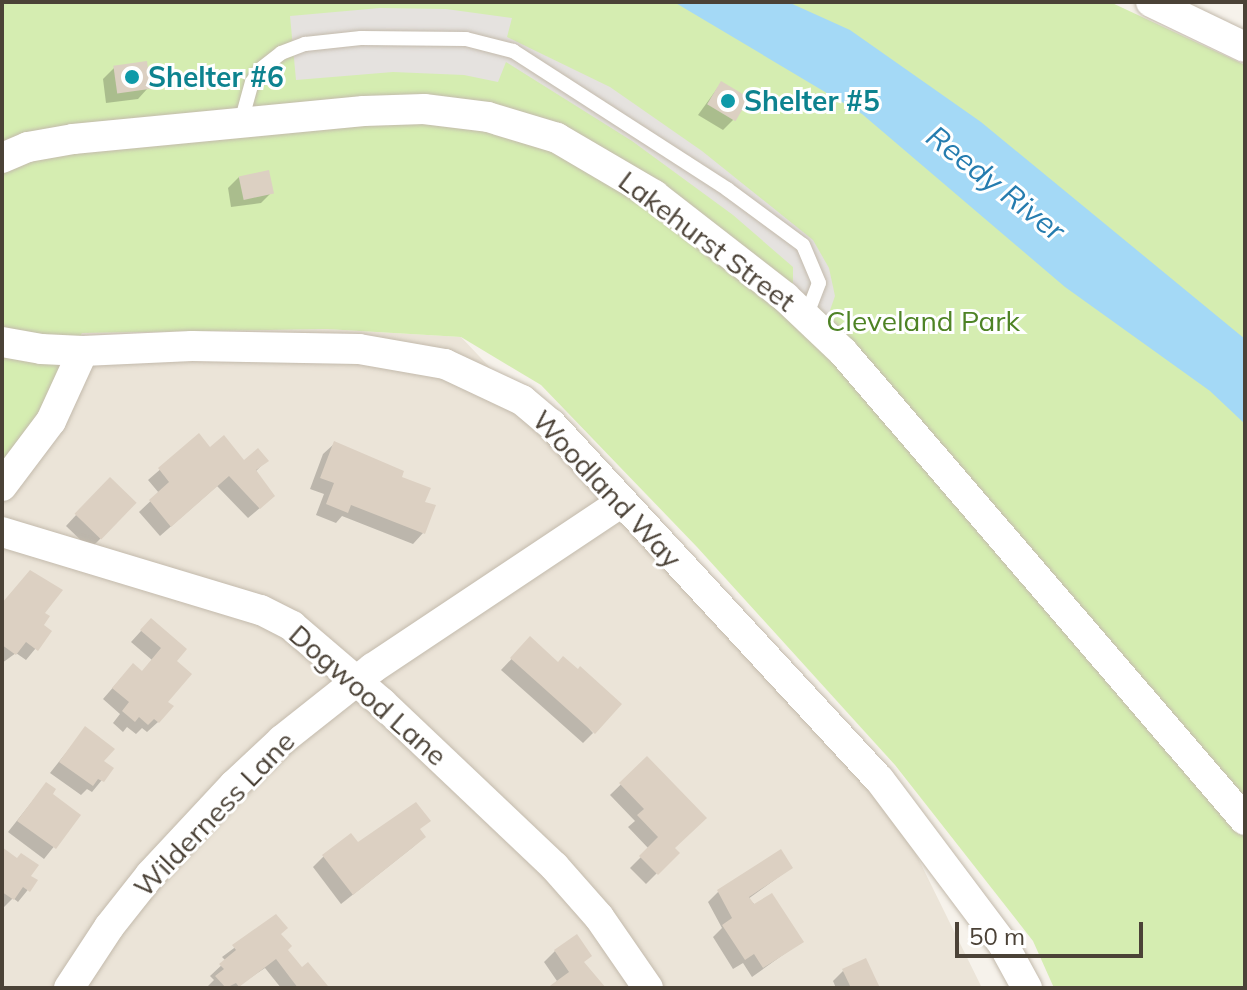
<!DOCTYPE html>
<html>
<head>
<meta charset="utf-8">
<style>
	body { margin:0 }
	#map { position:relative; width:1247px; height:990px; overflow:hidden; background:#f6f2eb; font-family:Mulish,sans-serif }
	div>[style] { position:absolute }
	.residential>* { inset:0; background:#ebe4d8 }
	.green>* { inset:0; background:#d5edb1 }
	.parking>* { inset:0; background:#e5e2df }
	.water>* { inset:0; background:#a4d9f6 }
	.shadow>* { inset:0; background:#0003 }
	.building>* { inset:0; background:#dcd0c2; transform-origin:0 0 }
	.roads { filter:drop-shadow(0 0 2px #c3baac) drop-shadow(0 0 2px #c3baac) }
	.lane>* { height:14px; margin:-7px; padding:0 7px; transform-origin:7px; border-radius:7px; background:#fff }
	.street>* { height:30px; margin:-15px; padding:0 15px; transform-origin:15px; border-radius:15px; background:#fff }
	.dots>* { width:22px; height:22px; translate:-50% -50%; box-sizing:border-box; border:4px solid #fff; border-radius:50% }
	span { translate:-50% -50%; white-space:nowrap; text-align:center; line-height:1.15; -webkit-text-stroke:6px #fff; paint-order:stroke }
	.culture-label { font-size:28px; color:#0d838f; font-weight:700 }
	.left { translate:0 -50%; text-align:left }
	.street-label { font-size:28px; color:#4b4237 }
	.park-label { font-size:28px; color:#4e8325 }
	.water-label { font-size:30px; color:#257caf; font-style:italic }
	.frame { position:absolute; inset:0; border:4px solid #4b4237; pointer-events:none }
	.scale { position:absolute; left:955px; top:922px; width:188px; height:36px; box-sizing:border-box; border:4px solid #4b4237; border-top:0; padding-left:10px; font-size:24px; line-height:28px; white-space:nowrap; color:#4b4237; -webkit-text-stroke:6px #fff; paint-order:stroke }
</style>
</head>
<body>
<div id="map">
	<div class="residential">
		<div style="clip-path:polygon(326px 329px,461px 337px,879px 779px,982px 988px,2px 988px,2px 468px,49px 397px,82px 333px)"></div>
	</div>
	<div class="green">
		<div style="clip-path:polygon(2px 2px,1110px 2px,1245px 65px,1245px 988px,1054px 988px,1033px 941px,895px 765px,697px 547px,541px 385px,461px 337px,326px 329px,82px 333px,49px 397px,2px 468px)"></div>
	</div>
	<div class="parking">
		<div style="clip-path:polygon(380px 8px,446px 9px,512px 18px,507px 37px,610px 87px,702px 151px,813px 240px,829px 268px,835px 296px,828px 316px,793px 286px,793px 267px,733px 215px,632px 141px,506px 62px,498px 82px,464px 75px,393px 72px,296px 80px,290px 16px)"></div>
	</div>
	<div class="water">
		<div style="clip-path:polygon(674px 2px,788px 2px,850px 30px,981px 122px,1245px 339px,1245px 424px,1210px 391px,1065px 287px,862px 114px)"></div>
	</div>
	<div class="shadow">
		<div style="clip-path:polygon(114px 68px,148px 88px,138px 99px,106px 103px,103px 79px)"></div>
		<div style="clip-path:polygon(721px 83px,733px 120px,723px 130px,698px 115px)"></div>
		<div style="clip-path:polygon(239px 177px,272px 192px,261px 203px,231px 207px,228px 188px)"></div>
		<div style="clip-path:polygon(199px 436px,210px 450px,244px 462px,266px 461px,255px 472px,261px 507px,248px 518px,217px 486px,160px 536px,139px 512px,159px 493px,148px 480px)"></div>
		<div style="clip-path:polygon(334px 444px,399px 478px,423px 503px,423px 533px,413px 544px,342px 516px,336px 523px,316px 515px,324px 494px,310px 489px,323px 454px)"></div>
		<div style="clip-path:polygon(99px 490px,101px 538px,90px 549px,66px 526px)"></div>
		<div style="clip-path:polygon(2px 606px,43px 613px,41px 626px,50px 631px,26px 660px,16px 653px,2px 663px)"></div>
		<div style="clip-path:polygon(151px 620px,174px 661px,158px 722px,147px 732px,142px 728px,136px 734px,127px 727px,123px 732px,113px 723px,120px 714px,103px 699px,123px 676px,141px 673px,152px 660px,131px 642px)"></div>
		<div style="clip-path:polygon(520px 650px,593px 733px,583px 743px,501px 670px)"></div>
		<div style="clip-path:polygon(85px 729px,102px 762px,111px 769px,92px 792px,87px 789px,81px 795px,50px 773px)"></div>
		<div style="clip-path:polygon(647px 759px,673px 848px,677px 853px,646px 884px,630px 868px,649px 849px,628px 827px,635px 821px,610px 795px)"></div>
		<div style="clip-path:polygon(46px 784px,50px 794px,79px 815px,44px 859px,8px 832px)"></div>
		<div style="clip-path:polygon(419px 830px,424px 837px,413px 847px,341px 904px,313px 867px,324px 856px)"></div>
		<div style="clip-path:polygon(2px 850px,35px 881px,18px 902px,13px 898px,2px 909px)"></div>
		<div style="clip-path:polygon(791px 868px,748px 899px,801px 942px,752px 977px,743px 963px,733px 969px,713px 937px,722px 928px,708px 902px,719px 891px)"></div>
		<div style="clip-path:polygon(276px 917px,285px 950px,302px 970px,325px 986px,281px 988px,265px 968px,235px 988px,206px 988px,214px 980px,210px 976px,226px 961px,222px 957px)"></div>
		<div style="clip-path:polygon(555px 951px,582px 963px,602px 988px,549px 988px,557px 981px,544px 962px)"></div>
		<div style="clip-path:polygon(843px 971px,877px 988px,836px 988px,833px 981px)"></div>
	</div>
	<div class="building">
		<div style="left:147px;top:61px;width:28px;height:34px;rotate:82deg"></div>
		<div style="left:721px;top:81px;width:33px;height:27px;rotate:31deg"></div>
		<div style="left:269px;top:170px;width:24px;height:31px;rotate:78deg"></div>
		<div style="clip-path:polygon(199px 433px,210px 447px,224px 435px,244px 460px,258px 448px,269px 461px,256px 470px,275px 496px,260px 509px,229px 476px,171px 527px,149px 500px,169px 482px,158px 468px)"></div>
		<div style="clip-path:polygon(334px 441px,404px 471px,402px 477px,431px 488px,425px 502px,436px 505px,425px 534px,351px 505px,348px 513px,326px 504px,334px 483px,320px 478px)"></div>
		<div style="left:110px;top:477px;width:37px;height:51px;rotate:44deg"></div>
		<div style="clip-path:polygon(30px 570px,63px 590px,45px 613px,50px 616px,44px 625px,52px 631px,38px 651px,26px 642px,16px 655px,2px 645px,2px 603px)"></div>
		<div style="clip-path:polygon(151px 618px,187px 649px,177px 661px,192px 674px,168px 702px,174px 706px,159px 723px,154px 719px,148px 725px,139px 717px,135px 722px,122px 711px,129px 702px,112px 688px,133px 663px,142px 671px,161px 648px,140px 630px)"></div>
		<div style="clip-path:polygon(530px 636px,558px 662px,563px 656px,578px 669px,580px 666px,622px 704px,595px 734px,510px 658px)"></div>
		<div style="clip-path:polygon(85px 726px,115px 749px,104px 761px,114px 768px,104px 782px,98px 779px,93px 786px,59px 762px)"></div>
		<div style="clip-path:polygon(647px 756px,707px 818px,675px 848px,680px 853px,658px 875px,639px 856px,658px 837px,637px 815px,644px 809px,619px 783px)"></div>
		<div style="clip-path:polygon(46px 782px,56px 789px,53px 794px,81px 815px,56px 849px,17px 821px)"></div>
		<div style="clip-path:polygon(416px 802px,431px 821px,420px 829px,426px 837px,353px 895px,322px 855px,351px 833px,358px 842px)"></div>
		<div style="clip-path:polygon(2px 847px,17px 858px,21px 853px,39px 865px,31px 876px,38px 880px,30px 892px,23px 887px,14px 900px,2px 892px)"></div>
		<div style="clip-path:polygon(781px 849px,793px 868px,749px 897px,754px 904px,772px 893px,804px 942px,763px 968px,754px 954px,745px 960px,722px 925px,732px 918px,717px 890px)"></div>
		<div style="clip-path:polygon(276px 914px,288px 928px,281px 934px,292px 946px,288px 950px,302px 967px,308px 962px,328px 986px,298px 988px,276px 959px,239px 987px,236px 983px,226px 988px,215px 976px,224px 969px,219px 964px,236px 950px,232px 945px)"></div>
		<div style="clip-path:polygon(577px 934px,592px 956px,584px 962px,606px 988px,547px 988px,569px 972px,554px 950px)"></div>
		<div style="clip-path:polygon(866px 958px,880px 988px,851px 988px,842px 969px)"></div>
	</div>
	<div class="roads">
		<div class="lane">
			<div style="left:241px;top:122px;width:41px;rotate:-74.6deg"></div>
			<div style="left:252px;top:82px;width:17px;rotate:-54deg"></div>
			<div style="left:262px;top:68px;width:24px;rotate:-38deg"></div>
			<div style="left:281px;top:53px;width:26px;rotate:-21deg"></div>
			<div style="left:305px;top:44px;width:56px;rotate:-6.1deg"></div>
			<div style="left:361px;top:38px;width:105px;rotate:0.5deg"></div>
			<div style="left:466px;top:39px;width:49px;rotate:14.3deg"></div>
			<div style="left:513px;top:51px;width:255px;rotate:32.8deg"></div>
			<div style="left:727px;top:189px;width:94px;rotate:36.4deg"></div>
			<div style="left:803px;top:245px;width:41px;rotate:67.2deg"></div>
			<div style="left:819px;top:283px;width:36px;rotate:111deg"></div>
		</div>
		<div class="street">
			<div style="left:1151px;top:2px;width:104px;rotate:25.6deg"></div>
			<div style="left:2px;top:158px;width:28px;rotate:-23deg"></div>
			<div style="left:28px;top:147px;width:46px;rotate:-10.1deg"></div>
			<div style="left:73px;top:139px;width:292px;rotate:-5.5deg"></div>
			<div style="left:364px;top:111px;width:60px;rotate:-1.9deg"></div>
			<div style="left:424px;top:109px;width:64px;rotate:7.1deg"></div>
			<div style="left:488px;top:117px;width:72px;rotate:16.9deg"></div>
			<div style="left:557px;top:138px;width:113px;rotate:30.4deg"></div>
			<div style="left:654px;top:195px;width:166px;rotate:37.9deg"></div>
			<div style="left:785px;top:297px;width:80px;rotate:43.5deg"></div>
			<div style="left:843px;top:352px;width:617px;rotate:49.34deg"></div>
			<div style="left:2px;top:342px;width:40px;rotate:10deg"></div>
			<div style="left:41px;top:349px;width:42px;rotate:2.7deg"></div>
			<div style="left:83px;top:351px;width:109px;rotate:-2.6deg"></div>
			<div style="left:192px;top:346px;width:167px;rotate:1deg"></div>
			<div style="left:359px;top:349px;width:87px;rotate:9.9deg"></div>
			<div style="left:445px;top:364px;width:85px;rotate:25.1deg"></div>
			<div style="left:522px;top:400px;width:38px;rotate:40deg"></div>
			<div style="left:551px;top:424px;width:483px;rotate:47.3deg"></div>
			<div style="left:879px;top:779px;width:206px;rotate:53.1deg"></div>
			<div style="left:1003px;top:944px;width:50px;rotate:61.4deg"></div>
			<div style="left:2px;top:486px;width:81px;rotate:-53deg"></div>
			<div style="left:51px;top:421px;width:77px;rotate:-65.4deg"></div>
			<div style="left:2px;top:532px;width:270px;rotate:16.8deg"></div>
			<div style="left:261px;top:610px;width:35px;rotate:27deg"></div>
			<div style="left:292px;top:626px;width:118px;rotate:40.5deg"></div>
			<div style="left:382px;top:703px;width:237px;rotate:43.5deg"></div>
			<div style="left:554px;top:866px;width:68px;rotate:48.6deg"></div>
			<div style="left:599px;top:917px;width:86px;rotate:55.4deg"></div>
			<div style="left:69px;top:988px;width:73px;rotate:-56.7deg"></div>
			<div style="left:109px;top:927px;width:66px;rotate:-51.7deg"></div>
			<div style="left:150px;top:875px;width:123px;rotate:-47deg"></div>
			<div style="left:234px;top:785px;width:66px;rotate:-43.2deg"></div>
			<div style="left:282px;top:740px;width:116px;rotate:-38.4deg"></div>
			<div style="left:373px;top:668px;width:299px;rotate:-33.7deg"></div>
		</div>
	</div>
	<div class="dots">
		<div style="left:132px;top:77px;background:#0f9aa8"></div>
		<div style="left:728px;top:101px;background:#0f9aa8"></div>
	</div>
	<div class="culture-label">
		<span class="left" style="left:148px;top:77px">Shelter #6</span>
		<span class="left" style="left:744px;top:101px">Shelter #5</span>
	</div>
	<div class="street-label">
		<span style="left:707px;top:241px;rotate:37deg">Lakehurst Street</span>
		<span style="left:607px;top:489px;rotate:47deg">Woodland Way</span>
		<span style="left:368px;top:695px;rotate:41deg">Dogwood Lane</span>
		<span style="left:214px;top:814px;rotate:-46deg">Wilderness Lane</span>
	</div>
	<div class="park-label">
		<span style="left:923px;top:321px">Cleveland Park</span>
	</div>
	<div class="water-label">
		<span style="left:996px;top:183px;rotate:38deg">Reedy River</span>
	</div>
	<div class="frame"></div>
	<div class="scale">50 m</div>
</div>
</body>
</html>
